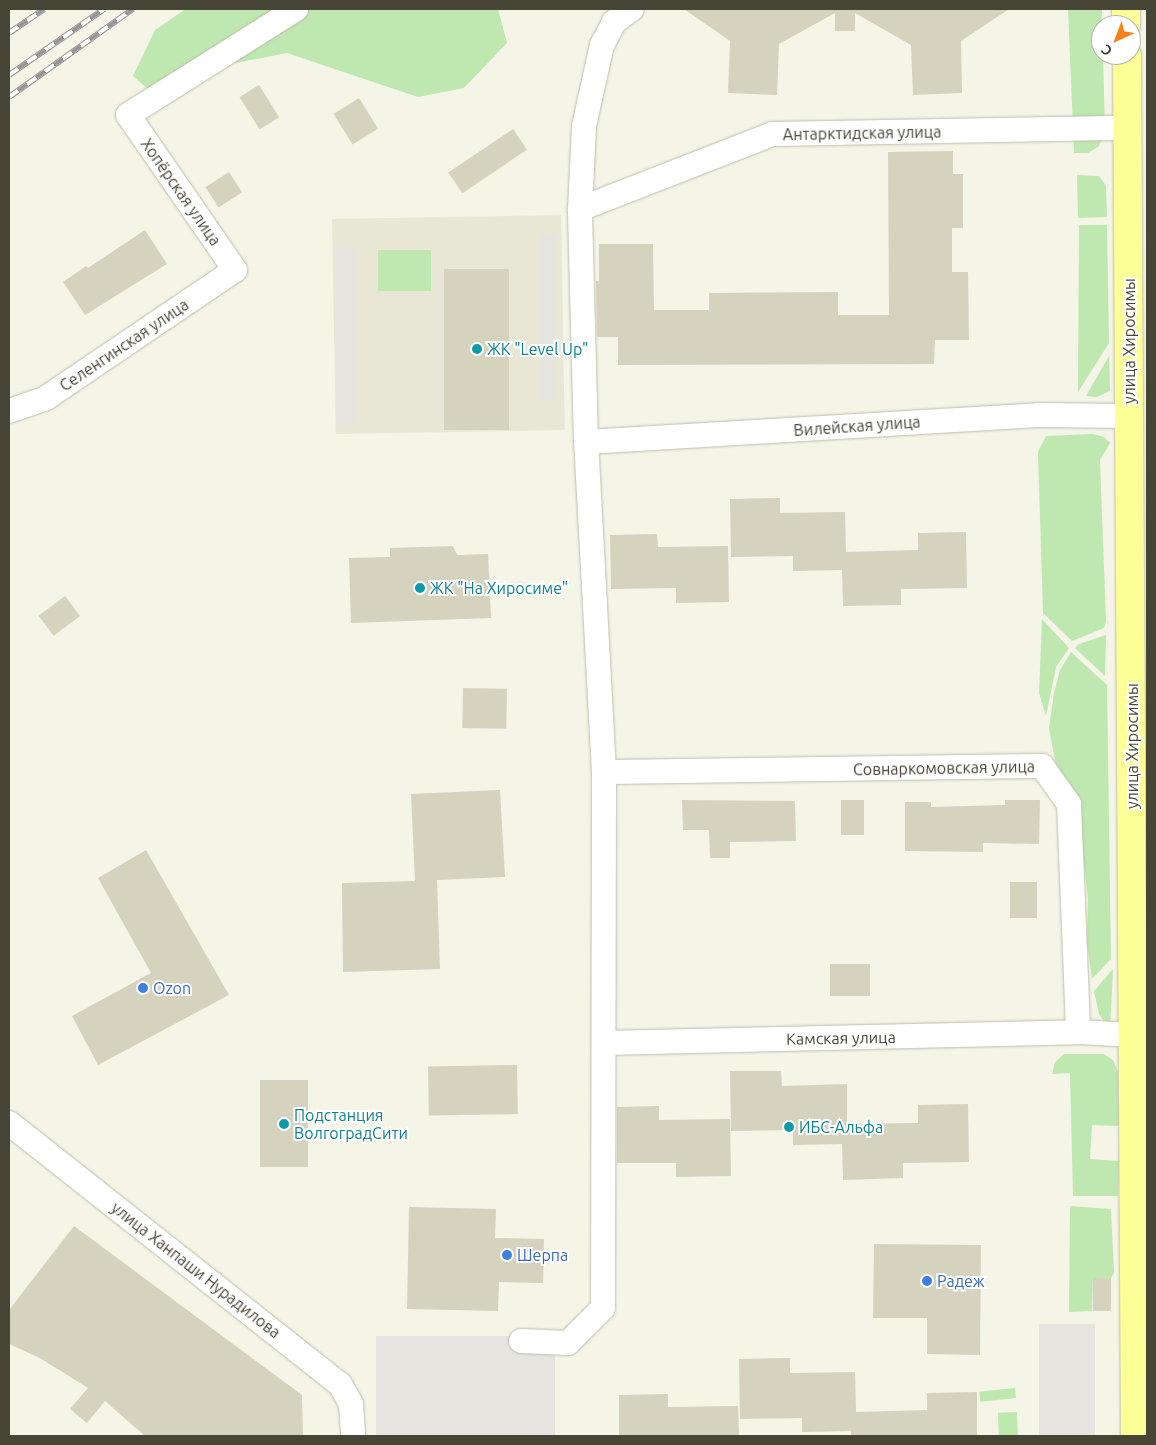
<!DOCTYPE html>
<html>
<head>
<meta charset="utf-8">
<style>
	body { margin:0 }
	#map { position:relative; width:1156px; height:1445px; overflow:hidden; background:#f4f4e7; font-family:Ubuntu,sans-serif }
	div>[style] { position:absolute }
	.residential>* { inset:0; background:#e8e7d5; transform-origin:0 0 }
	.green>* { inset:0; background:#bee8b0; transform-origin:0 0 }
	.parking>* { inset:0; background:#e5e4df; transform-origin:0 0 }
	.building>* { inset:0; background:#d5d3bd; transform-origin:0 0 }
	.roads { filter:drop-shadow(0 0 1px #bfbeaa) drop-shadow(0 0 1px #bfbeaa) }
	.minor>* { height:24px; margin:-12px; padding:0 12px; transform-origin:12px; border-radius:12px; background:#fff }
	.major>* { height:28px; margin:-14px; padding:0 14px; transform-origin:14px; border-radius:14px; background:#fcfe96 }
	.rail>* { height:5.5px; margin-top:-2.75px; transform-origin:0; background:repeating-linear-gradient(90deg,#fff 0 11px,#969696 0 22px); box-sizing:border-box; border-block:1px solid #969696 }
	.dots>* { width:14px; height:14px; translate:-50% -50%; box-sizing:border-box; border:2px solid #fff; border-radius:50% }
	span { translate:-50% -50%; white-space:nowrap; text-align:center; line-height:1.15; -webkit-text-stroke:4px #fff; paint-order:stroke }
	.street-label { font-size:16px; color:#474536 }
	.culture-label { font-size:16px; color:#0d838f }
	.left { translate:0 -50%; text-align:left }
	.shop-label { font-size:16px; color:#366cbe }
	.frame { position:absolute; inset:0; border:10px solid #474536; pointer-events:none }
	.north { position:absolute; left:1091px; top:15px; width:50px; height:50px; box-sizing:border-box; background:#fff; border:1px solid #b5b5af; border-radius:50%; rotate:223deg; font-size:14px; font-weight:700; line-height:20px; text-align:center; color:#474536 }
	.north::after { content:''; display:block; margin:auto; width:18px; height:22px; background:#fa7f18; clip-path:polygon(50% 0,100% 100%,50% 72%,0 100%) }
</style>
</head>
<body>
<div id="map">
	<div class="residential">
		<div style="left:561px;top:215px;width:215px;height:229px;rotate:89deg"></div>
	</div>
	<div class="green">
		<div style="clip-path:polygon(186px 9px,498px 9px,507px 43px,464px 88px,418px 97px,287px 53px,220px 66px,166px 105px,133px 76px,155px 30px)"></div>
		<div style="clip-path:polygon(1068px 9px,1102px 9px,1101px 55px,1103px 55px,1105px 130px,1099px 146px,1088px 153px,1074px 153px)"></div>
		<div style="clip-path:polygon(1077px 175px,1099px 176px,1106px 186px,1107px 217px,1078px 218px)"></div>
		<div style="clip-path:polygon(1079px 225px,1107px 225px,1109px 343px,1078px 392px)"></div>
		<div style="left:378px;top:250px;width:53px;height:41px"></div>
		<div style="clip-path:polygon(1109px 356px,1110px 391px,1097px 397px,1086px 396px)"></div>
		<div style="clip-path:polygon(1093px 434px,1104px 437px,1110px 443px,1100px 460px,1106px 621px,1104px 628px,1072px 641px,1043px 613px,1038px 452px,1046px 436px)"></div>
		<div style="clip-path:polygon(1042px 619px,1069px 648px,1056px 667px,1046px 716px,1039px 693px)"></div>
		<div style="clip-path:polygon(1106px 635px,1105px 676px,1075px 648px,1079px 644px)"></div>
		<div style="clip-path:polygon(1071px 652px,1107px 685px,1111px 959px,1092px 979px,1087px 942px,1088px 899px,1079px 818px,1057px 771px,1049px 728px,1054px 693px,1060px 670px)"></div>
		<div style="clip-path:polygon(1113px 969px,1111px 1010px,1110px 1022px,1103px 1020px,1099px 1014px,1094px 991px)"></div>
		<div style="clip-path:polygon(1064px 1054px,1104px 1054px,1113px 1060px,1118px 1072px,1119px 1126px,1092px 1125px,1090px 1159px,1119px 1161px,1118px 1196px,1073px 1196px,1070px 1073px,1052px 1074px,1055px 1062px)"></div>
		<div style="clip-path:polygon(1070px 1206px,1111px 1209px,1114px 1273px,1111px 1278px,1093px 1278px,1092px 1311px,1069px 1312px)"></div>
		<div style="left:1015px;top:1388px;width:10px;height:36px;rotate:84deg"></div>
		<div style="left:1017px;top:1412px;width:24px;height:19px;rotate:88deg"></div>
	</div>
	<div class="parking">
		<div style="left:555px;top:235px;width:165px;height:15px;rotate:90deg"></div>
		<div style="left:336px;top:248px;width:20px;height:177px"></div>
		<div style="left:1039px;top:1324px;width:56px;height:112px"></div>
		<div style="left:376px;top:1336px;width:179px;height:100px"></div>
	</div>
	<div class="building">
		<div style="clip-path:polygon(684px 9px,1009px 9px,961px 41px,962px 93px,913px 95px,911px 45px,855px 13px,855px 31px,835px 31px,835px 13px,779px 44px,777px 95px,728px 93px,730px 41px)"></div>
		<div style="left:259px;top:85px;width:38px;height:23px;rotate:58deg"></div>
		<div style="left:359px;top:98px;width:36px;height:30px;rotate:58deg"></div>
		<div style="left:513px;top:129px;width:25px;height:78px;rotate:56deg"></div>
		<div style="clip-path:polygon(953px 151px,953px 174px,963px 174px,963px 228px,952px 228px,952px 272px,968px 272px,969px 340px,935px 340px,934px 364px,618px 365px,618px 337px,597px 337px,596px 281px,599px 281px,599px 244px,653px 244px,654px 310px,709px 310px,709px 293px,838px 292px,838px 315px,889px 315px,888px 152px)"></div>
		<div style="left:229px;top:172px;width:24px;height:28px;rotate:57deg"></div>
		<div style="clip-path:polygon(145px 230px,167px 264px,85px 315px,63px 282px,86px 266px,88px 268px)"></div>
		<div style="left:444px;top:269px;width:65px;height:161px"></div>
		<div style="clip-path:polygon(780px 498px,780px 513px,845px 512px,846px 552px,918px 550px,918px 533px,966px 532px,967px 588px,901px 589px,901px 605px,843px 606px,842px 570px,793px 571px,793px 556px,731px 557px,730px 499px)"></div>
		<div style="clip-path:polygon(657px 534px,658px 547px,728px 546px,729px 602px,676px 603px,676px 588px,611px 589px,610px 535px)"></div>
		<div style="clip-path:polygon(453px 546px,457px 555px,488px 554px,491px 618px,351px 623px,349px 558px,390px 557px,390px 548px)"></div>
		<div style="left:65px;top:596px;width:25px;height:33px;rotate:53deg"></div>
		<div style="left:463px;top:688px;width:44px;height:40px;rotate:1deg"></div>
		<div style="clip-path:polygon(500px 790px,505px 877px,437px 880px,440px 969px,343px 972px,342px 883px,415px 881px,411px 794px)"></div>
		<div style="clip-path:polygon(682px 800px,795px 801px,796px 841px,730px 842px,730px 858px,710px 858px,709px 830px,683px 830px)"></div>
		<div style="left:841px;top:800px;width:23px;height:35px"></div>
		<div style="clip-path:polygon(1005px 800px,1040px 800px,1039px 844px,983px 843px,983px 852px,905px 851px,905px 802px,931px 802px,931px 807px,1005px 805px)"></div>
		<div style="clip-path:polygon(146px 850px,229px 995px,98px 1065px,72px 1016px,151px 973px,98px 878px)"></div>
		<div style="left:1010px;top:882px;width:27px;height:36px"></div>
		<div style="left:830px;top:964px;width:40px;height:32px"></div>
		<div style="left:517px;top:1065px;width:49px;height:89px;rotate:89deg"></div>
		<div style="clip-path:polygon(730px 1071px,781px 1071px,782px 1086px,847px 1084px,847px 1124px,918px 1123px,918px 1105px,968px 1104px,969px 1162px,903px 1163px,903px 1178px,843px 1180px,842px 1144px,793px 1145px,793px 1130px,731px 1131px)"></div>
		<div style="left:260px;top:1080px;width:48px;height:87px"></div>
		<div style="clip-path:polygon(659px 1106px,659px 1120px,730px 1119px,731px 1176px,676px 1177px,676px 1163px,617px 1163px,617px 1107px)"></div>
		<div style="clip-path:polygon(409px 1207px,496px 1209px,495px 1238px,544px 1239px,543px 1283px,499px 1282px,498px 1311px,407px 1309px)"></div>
		<div style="clip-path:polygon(74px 1226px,302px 1395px,303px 1436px,145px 1436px,105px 1401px,87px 1423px,70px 1409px,88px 1388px,40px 1358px,9px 1344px,9px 1310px)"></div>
		<div style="clip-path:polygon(874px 1244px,981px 1245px,980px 1355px,927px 1354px,927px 1318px,873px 1318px)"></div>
		<div style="left:1093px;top:1278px;width:18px;height:33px"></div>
		<div style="clip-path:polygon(790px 1358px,790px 1373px,855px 1372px,856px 1412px,927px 1410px,927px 1393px,977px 1392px,977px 1436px,851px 1436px,851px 1431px,802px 1432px,802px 1418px,740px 1419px,739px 1359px)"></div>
		<div style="clip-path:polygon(668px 1394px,668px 1407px,738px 1406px,739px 1436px,619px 1436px,619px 1395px)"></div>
	</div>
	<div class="roads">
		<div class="minor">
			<div style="left:580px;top:209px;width:206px;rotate:-21.3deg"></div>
			<div style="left:772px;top:134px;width:355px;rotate:-1deg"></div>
			<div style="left:9px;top:411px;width:39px;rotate:-19deg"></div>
			<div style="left:46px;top:398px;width:228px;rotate:-34.1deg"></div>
			<div style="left:235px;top:270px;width:188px;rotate:-124.6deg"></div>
			<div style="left:128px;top:115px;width:199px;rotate:-32.2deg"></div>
			<div style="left:586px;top:442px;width:453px;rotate:-3.4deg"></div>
			<div style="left:1038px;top:415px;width:91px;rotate:0.6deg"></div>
			<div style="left:604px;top:772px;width:438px;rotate:-0.8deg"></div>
			<div style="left:1042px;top:766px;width:47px;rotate:54.6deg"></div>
			<div style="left:1069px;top:804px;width:228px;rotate:87.7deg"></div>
			<div style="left:1078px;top:1032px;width:56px;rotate:3.1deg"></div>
			<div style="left:604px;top:1043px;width:474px;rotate:-1.3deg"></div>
			<div style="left:9px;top:1123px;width:422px;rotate:38.3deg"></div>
			<div style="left:340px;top:1384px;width:23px;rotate:61deg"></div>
			<div style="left:351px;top:1404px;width:32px;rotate:86deg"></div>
			<div style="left:521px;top:1341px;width:47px;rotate:2.4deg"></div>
			<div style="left:568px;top:1343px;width:49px;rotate:-45deg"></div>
			<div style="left:603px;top:1308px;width:536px;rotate:-89.89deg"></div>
			<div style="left:604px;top:772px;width:330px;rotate:-93.1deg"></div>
			<div style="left:586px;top:442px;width:233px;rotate:-91.5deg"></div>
			<div style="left:580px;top:209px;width:83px;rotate:-87.2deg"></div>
			<div style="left:584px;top:126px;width:83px;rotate:-77.5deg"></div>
			<div style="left:602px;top:45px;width:26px;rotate:-62deg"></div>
			<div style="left:614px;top:22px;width:22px;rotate:-36deg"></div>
		</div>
		<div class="major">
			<div style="left:1126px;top:9px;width:16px;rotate:90deg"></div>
			<div style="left:1127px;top:55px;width:1381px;rotate:89.67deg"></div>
		</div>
	</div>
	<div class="rail">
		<div style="left:9px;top:33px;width:42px;rotate:-34.4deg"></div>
		<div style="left:9px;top:75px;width:116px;rotate:-34.8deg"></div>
		<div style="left:9px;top:97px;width:152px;rotate:-35.4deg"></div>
	</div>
	<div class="dots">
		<div style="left:477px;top:349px;background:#0f9aa8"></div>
		<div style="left:420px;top:588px;background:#0f9aa8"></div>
		<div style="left:143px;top:988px;background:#3f7fe0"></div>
		<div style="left:284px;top:1124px;background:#0f9aa8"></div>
		<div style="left:789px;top:1127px;background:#0f9aa8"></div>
		<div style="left:507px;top:1255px;background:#3f7fe0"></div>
		<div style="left:927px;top:1281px;background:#3f7fe0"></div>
	</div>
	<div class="street-label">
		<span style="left:862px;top:133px;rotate:-1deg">Антарктидская улица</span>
		<span style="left:181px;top:192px;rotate:55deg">Хопёрская улица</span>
		<span style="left:1129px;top:341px;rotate:-90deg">улица Хиросимы</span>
		<span style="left:124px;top:345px;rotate:-34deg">Селенгинская улица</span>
		<span style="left:857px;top:426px;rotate:-4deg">Вилейская улица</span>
		<span style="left:1132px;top:746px;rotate:-90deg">улица Хиросимы</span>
		<span style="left:944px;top:768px;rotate:-1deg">Совнаркомовская улица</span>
		<span style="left:841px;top:1038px;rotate:-1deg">Камская улица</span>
		<span style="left:196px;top:1270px;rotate:38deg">улица Ханпаши Нурадилова</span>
	</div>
	<div class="culture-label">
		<span class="left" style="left:487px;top:349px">ЖК "Level Up"</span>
		<span class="left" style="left:430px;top:588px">ЖК "На Хиросиме"</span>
		<span class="left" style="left:294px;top:1124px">Подстанция<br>ВолгоградСити</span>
		<span class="left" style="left:799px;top:1127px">ИБС-Альфа</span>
	</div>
	<div class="shop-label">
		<span class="left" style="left:153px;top:988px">Ozon</span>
		<span class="left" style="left:517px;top:1255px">Шерпа</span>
		<span class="left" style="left:937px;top:1281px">Радеж</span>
	</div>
	<div class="frame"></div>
	<div class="north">С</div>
</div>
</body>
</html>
